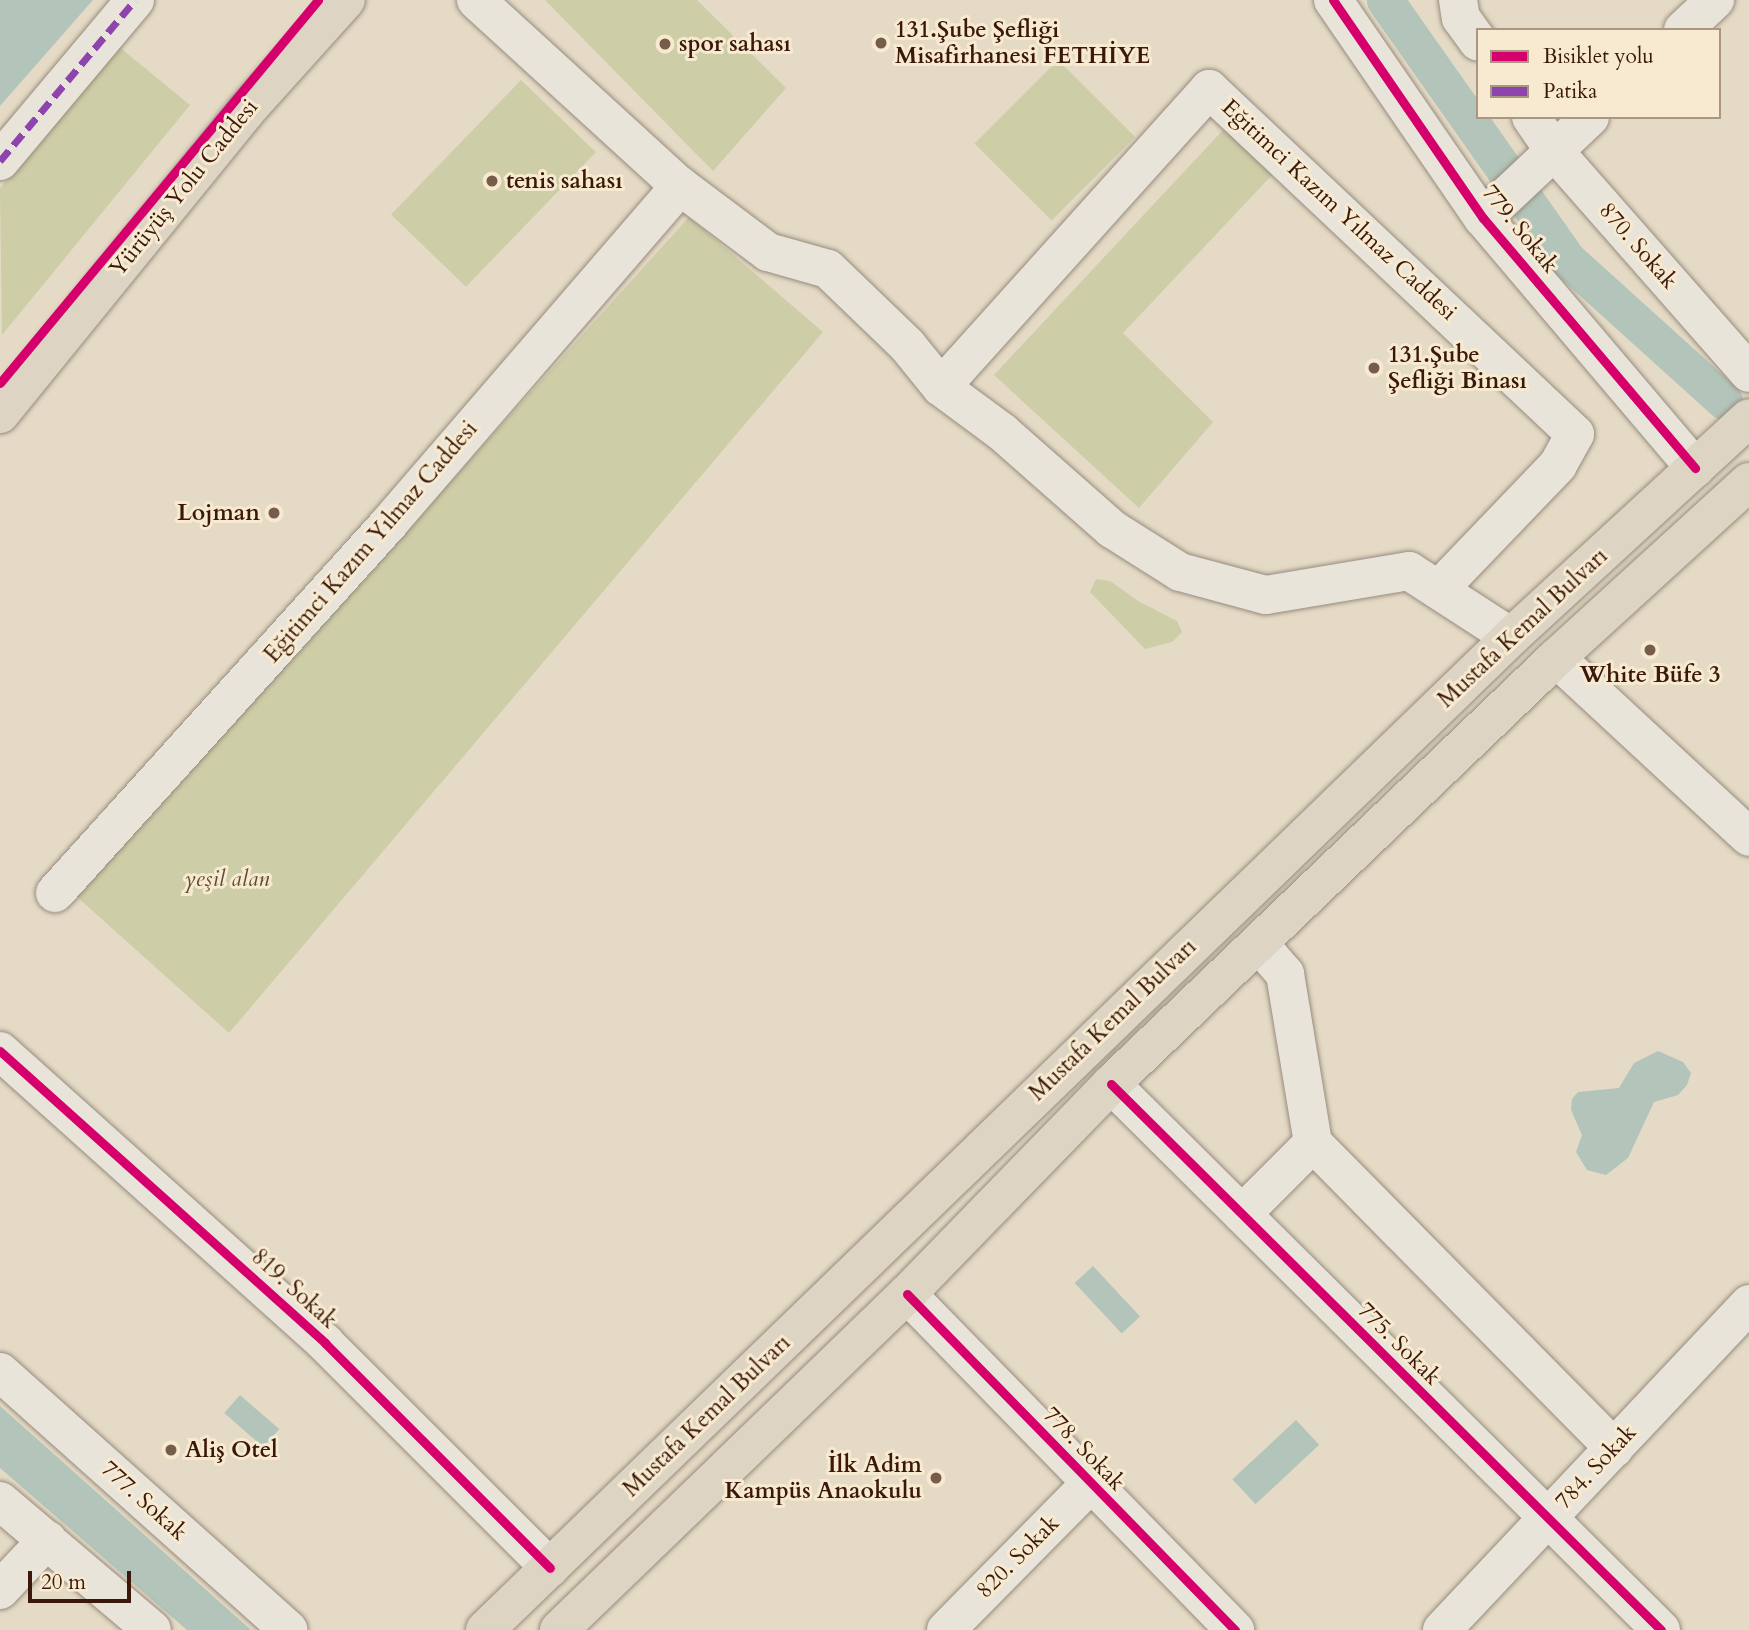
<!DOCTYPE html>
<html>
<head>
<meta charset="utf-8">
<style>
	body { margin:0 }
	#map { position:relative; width:1749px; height:1630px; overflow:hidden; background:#e5dac5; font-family:Cardo,serif }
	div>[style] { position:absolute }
	.green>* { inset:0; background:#cdcda7; transform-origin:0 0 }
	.water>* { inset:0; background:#b3c4ba; transform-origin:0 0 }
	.canal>* { height:37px; margin:-18.5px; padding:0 18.5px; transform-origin:18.5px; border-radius:18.5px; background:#b3c4ba }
	.roads { filter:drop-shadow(0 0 2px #978c7f) drop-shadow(0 0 2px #978c7f) }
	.minor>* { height:38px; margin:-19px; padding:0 19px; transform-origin:19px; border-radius:19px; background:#e9e4d9 }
	.major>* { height:38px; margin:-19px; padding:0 19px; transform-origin:19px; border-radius:19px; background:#ddd4c4 }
	.quiet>* { height:7px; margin-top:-3.5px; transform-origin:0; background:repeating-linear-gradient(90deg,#8e44ad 0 14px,transparent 0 21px) }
	.cycleway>* { height:9px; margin:-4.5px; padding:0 4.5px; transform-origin:4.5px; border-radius:4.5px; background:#d6006c }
	.dots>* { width:19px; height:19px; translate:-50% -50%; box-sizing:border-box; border:4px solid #f7ead0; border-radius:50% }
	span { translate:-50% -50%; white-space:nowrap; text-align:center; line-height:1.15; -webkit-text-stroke:6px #f7ead0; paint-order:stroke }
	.poi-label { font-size:23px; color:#3a180a; font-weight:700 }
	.left { translate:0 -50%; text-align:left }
	.right { translate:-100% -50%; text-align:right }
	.street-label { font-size:23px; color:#3a180a }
	.park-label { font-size:23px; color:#604b32; font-style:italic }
	.legend { position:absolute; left:1476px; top:28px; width:245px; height:91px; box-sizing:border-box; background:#f7ead0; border:2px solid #ab9681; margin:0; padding:9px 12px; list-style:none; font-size:21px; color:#3a180a }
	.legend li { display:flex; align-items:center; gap:14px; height:35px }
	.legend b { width:35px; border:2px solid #ab9681 }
	.scale { position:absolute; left:28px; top:1571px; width:103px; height:32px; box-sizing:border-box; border:4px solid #3a180a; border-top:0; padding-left:9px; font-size:21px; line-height:24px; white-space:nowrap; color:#3a180a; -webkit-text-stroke:5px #f7ead0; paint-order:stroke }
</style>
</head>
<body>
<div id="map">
	<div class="green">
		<div style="clip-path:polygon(545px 0,697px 0,786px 88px,713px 171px)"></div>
		<div style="clip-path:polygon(118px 46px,190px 105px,2px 335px,0 188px)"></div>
		<div style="left:1058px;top:60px;width:109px;height:118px;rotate:45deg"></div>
		<div style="left:521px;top:80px;width:104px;height:187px;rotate:44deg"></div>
		<div style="clip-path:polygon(1224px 129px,1274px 173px,1123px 333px,1213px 422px,1139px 508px,994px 375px)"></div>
		<div style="clip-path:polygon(689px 217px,823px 332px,229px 1033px,76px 896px)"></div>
		<div style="clip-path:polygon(1096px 579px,1110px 581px,1138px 601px,1177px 621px,1182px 632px,1172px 642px,1145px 649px,1090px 592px)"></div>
	</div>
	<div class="water">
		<div style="clip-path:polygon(0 0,93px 0,0 106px)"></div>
		<div style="clip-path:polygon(1658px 1051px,1683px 1062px,1691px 1073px,1687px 1085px,1678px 1095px,1654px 1102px,1628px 1158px,1606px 1175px,1587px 1170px,1576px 1152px,1582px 1135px,1571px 1110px,1572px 1099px,1578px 1092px,1619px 1088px,1634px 1063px)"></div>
		<div style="left:1093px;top:1266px;width:69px;height:25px;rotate:47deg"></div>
		<div style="left:240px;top:1395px;width:52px;height:24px;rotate:41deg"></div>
		<div style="clip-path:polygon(0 1406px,251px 1630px,187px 1630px,0 1468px)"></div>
		<div style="left:1296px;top:1420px;width:34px;height:87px;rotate:47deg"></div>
	</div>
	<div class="canal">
		<div style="left:1385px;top:0;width:318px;rotate:54.9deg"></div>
		<div style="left:1568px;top:260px;width:210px;rotate:42.1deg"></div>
	</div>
	<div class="roads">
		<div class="minor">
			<div style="left:476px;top:0;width:276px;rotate:42.4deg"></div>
			<div style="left:680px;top:186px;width:110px;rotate:36.9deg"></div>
			<div style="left:768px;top:252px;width:62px;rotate:15.8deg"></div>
			<div style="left:828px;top:269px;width:110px;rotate:43.9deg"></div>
			<div style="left:907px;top:345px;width:54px;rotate:51deg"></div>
			<div style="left:941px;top:387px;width:76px;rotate:36.4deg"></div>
			<div style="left:1002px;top:432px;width:147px;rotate:41.4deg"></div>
			<div style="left:1112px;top:529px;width:80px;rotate:32.3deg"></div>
			<div style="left:1180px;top:572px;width:89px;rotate:15deg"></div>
			<div style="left:1266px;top:595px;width:145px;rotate:-9.5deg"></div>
			<div style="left:1409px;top:571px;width:121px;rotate:32.9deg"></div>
			<div style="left:1333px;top:0;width:265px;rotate:55.5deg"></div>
			<div style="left:1483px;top:218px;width:328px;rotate:49.7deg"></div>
			<div style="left:1458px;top:0;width:18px;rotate:81deg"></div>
			<div style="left:1461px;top:18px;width:29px;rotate:54deg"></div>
			<div style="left:1683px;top:30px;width:44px;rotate:-43.2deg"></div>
			<div style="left:1531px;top:117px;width:42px;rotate:55.6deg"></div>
			<div style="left:1555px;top:152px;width:294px;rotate:48.7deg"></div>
			<div style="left:0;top:161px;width:210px;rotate:-50deg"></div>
			<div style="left:1483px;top:218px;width:147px;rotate:-43.3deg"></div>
			<div style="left:941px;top:387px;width:401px;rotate:-48deg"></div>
			<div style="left:1209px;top:89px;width:503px;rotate:43.31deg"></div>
			<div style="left:1575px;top:434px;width:35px;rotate:119deg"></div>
			<div style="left:1558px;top:465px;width:173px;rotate:133.8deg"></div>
			<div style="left:1556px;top:658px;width:263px;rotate:42.8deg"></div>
			<div style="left:55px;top:893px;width:500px;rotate:-47.9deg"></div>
			<div style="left:390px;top:522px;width:444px;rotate:-49.2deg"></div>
			<div style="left:1259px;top:944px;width:40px;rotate:49deg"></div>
			<div style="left:1285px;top:974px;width:171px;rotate:80.6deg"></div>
			<div style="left:1313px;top:1143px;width:429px;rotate:45.4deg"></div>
			<div style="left:0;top:1051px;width:437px;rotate:41.9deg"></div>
			<div style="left:325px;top:1343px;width:318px;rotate:45deg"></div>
			<div style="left:1111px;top:1084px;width:775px;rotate:44.79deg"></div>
			<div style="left:1242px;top:1214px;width:100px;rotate:-45deg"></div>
			<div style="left:907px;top:1294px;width:470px;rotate:45.7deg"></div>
			<div style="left:0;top:1372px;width:387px;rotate:41.8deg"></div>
			<div style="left:0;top:1501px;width:199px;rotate:40.3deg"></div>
			<div style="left:0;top:1590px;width:69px;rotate:-46.8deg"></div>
			<div style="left:946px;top:1630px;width:205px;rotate:-45.4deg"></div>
			<div style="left:1442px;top:1630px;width:448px;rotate:-46.7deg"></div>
		</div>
		<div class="major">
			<div style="left:0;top:414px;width:390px;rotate:-50.9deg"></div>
			<div style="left:246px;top:111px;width:149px;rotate:-48deg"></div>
			<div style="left:485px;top:1630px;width:1428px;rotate:-44.06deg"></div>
			<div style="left:1511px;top:637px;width:323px;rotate:-42.6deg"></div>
			<div style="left:559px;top:1630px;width:484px;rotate:-44deg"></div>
			<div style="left:907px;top:1294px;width:293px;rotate:-45.8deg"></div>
			<div style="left:1111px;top:1084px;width:616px;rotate:-43.75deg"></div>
			<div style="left:1556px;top:658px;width:261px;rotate:-42.4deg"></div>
		</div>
	</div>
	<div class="quiet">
		<div style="left:0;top:161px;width:210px;rotate:-50deg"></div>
	</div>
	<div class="cycleway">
		<div style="left:1333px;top:0;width:265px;rotate:55.5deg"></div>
		<div style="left:1483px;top:218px;width:328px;rotate:49.7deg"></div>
		<div style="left:0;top:383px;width:498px;rotate:-50.3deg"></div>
		<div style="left:0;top:1051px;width:437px;rotate:41.9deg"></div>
		<div style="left:325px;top:1343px;width:318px;rotate:45deg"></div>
		<div style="left:1111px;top:1084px;width:775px;rotate:44.79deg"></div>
		<div style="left:907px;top:1294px;width:470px;rotate:45.7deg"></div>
	</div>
	<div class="dots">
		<div style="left:881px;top:43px;background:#765c4b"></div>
		<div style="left:665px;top:44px;background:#765c4b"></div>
		<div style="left:492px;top:181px;background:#765c4b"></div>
		<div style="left:1374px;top:368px;background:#765c4b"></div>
		<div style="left:274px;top:513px;background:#765c4b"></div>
		<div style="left:1650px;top:650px;background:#765c4b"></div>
		<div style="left:171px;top:1450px;background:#765c4b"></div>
		<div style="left:936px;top:1478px;background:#765c4b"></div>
	</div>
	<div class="poi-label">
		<span class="left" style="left:895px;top:43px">131.Şube Şefliği<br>Misafirhanesi FETHİYE</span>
		<span class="left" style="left:679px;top:44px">spor sahası</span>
		<span class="left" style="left:506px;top:181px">tenis sahası</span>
		<span class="left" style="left:1388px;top:368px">131.Şube<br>Şefliği Binası</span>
		<span class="right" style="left:260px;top:513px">Lojman</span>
		<span style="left:1650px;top:675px">White Büfe 3</span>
		<span class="left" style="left:185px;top:1450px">Aliş Otel</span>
		<span class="right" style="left:922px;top:1478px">İlk Adim<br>Kampüs Anaokulu</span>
	</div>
	<div class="street-label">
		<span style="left:184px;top:188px;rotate:-51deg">Yürüyüş Yolu Caddesi</span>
		<span style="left:1339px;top:210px;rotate:43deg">Eğitimci Kazım Yılmaz Caddesi</span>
		<span style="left:1520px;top:229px;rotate:51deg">779. Sokak</span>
		<span style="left:1638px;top:246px;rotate:49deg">870. Sokak</span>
		<span style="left:371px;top:542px;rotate:-49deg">Eğitimci Kazım Yılmaz Caddesi</span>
		<span style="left:1523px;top:628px;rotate:-43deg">Mustafa Kemal Bulvarı</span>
		<span style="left:1113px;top:1020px;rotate:-44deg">Mustafa Kemal Bulvarı</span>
		<span style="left:294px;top:1289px;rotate:42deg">819. Sokak</span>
		<span style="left:1399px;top:1344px;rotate:45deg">775. Sokak</span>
		<span style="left:707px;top:1416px;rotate:-44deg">Mustafa Kemal Bulvarı</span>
		<span style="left:1084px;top:1449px;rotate:46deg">778. Sokak</span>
		<span style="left:1596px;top:1467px;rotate:-47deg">784. Sokak</span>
		<span style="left:144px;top:1501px;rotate:42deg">777. Sokak</span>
		<span style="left:1018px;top:1557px;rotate:-45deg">820. Sokak</span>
	</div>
	<div class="park-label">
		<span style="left:227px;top:879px">yeşil alan</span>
	</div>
	<ul class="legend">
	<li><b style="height:9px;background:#d6006c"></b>Bisiklet yolu</li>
	<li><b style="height:9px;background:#8e44ad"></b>Patika</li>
	</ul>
	<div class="scale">20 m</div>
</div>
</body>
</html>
